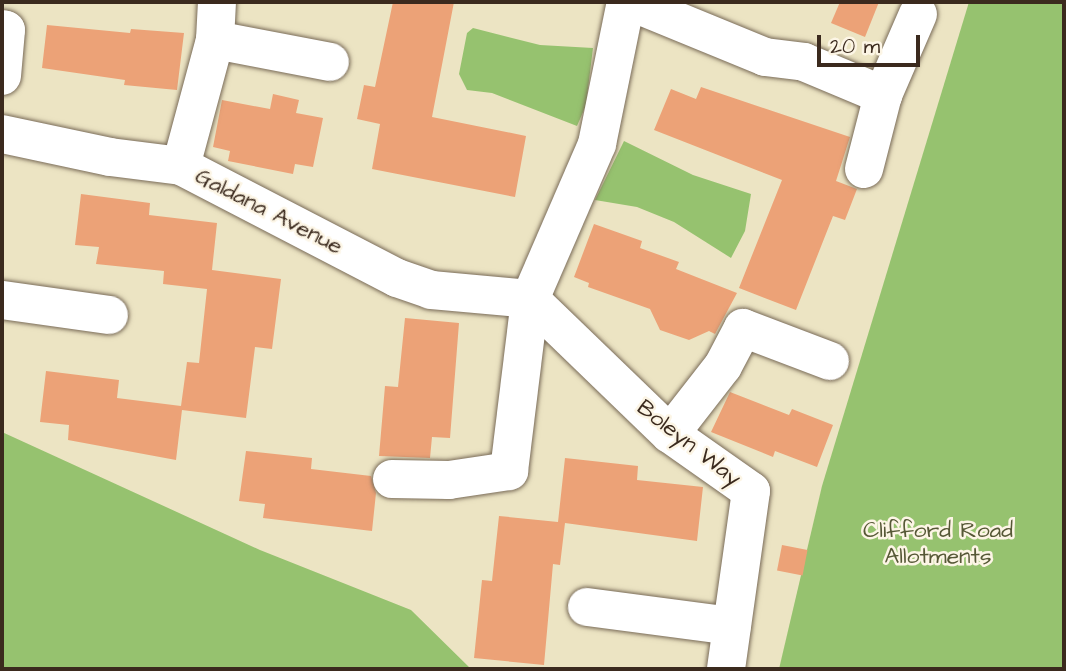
<!DOCTYPE html>
<html>
<head>
<meta charset="utf-8">
<style>
	body { margin:0 }
	#map { position:relative; width:1066px; height:671px; overflow:hidden; background:#ece4c3; font-family:"Architects Daughter",sans-serif }
	div>[style] { position:absolute }
	.green>* { inset:0; background:#96c26f }
	.building>* { inset:0; background:#eca277; transform-origin:0 0 }
	.roads { filter:drop-shadow(0 0 2px #796b58) drop-shadow(0 0 2px #796b58) }
	.minor>* { height:38px; margin:-19px; padding:0 19px; transform-origin:19px; border-radius:19px; background:#fff }
	span { translate:-50% -50%; white-space:nowrap; text-align:center; line-height:1.15; -webkit-text-stroke:5px #fcf5e5; paint-order:stroke }
	.street-label { font-size:23px; color:#3b2a1e }
	.park-label { font-size:23px; color:#565836 }
	.frame { position:absolute; inset:0; border:4px solid #3b2a1e; pointer-events:none }
	.scale { position:absolute; left:817px; top:35px; width:103px; height:32px; box-sizing:border-box; border:4px solid #3b2a1e; border-top:0; padding-left:9px; font-size:21px; line-height:24px; white-space:nowrap; color:#3b2a1e; -webkit-text-stroke:5px #fcf5e5; paint-order:stroke }
</style>
</head>
<body>
<div id="map">
	<div class="green">
		<div style="clip-path:polygon(969px 2px,1064px 2px,1064px 669px,779px 669px,822px 486px)"></div>
		<div style="clip-path:polygon(473px 28px,540px 45px,593px 48px,586px 105px,577px 126px,492px 93px,467px 90px,459px 74px,467px 33px)"></div>
		<div style="clip-path:polygon(624px 141px,693px 175px,751px 194px,745px 231px,731px 258px,674px 222px,637px 207px,595px 200px)"></div>
		<div style="clip-path:polygon(2px 432px,260px 550px,411px 610px,471px 669px,2px 669px)"></div>
	</div>
	<div class="building">
		<div style="clip-path:polygon(393px 2px,454px 2px,432px 117px,526px 136px,515px 197px,372px 169px,380px 124px,357px 119px,364px 85px,375px 87px)"></div>
		<div style="clip-path:polygon(840px 2px,879px 2px,865px 37px,831px 23px)"></div>
		<div style="clip-path:polygon(47px 25px,130px 33px,131px 29px,184px 33px,177px 90px,124px 85px,125px 80px,42px 68px)"></div>
		<div style="clip-path:polygon(701px 87px,850px 137px,836px 181px,857px 189px,845px 220px,833px 216px,796px 310px,739px 288px,782px 180px,654px 130px,671px 89px,696px 99px)"></div>
		<div style="clip-path:polygon(273px 94px,299px 100px,296px 113px,323px 118px,313px 167px,295px 164px,293px 174px,228px 161px,230px 151px,213px 147px,222px 100px,270px 109px)"></div>
		<div style="clip-path:polygon(81px 194px,150px 203px,149px 215px,217px 223px,212px 270px,281px 279px,272px 349px,255px 347px,246px 418px,182px 410px,176px 460px,68px 440px,69px 425px,40px 422px,46px 371px,119px 380px,117px 398px,181px 406px,187px 362px,199px 363px,207px 289px,163px 284px,164px 271px,96px 264px,99px 247px,75px 245px)"></div>
		<div style="clip-path:polygon(594px 224px,642px 241px,640px 248px,679px 262px,676px 269px,737px 293px,715px 334px,709px 331px,689px 340px,660px 330px,650px 309px,588px 287px,589px 283px,574px 277px)"></div>
		<div style="clip-path:polygon(405px 318px,459px 323px,450px 438px,432px 437px,430px 458px,379px 456px,385px 386px,398px 387px)"></div>
		<div style="clip-path:polygon(730px 392px,789px 415px,792px 409px,833px 425px,817px 467px,775px 451px,773px 457px,711px 432px)"></div>
		<div style="clip-path:polygon(246px 451px,312px 458px,311px 469px,371px 476px,376px 493px,372px 531px,263px 518px,265px 504px,239px 501px)"></div>
		<div style="clip-path:polygon(565px 458px,638px 466px,637px 480px,703px 487px,697px 541px,565px 523px,560px 565px,553px 564px,544px 665px,474px 658px,482px 580px,492px 581px,499px 516px,558px 522px)"></div>
		<div style="left:782px;top:545px;width:26px;height:26px;rotate:11deg"></div>
	</div>
	<div class="roads">
		<div class="minor">
			<div style="left:631px;top:2px;width:145px;rotate:22.3deg"></div>
			<div style="left:765px;top:57px;width:39px;rotate:7deg"></div>
			<div style="left:804px;top:62px;width:86px;rotate:22.7deg"></div>
			<div style="left:2px;top:29px;width:4px;rotate:14deg"></div>
			<div style="left:6px;top:30px;width:46px;rotate:95deg"></div>
			<div style="left:215px;top:40px;width:117px;rotate:10.8deg"></div>
			<div style="left:2px;top:134px;width:110px;rotate:12deg"></div>
			<div style="left:110px;top:157px;width:72px;rotate:7.2deg"></div>
			<div style="left:181px;top:166px;width:243px;rotate:27.4deg"></div>
			<div style="left:397px;top:278px;width:36px;rotate:19deg"></div>
			<div style="left:431px;top:290px;width:99px;rotate:5.2deg"></div>
			<div style="left:181px;top:166px;width:131px;rotate:-74.9deg"></div>
			<div style="left:215px;top:40px;width:38px;rotate:-87deg"></div>
			<div style="left:864px;top:169px;width:76px;rotate:-75.6deg"></div>
			<div style="left:883px;top:95px;width:88px;rotate:-66.6deg"></div>
			<div style="left:530px;top:299px;width:194px;rotate:44deg"></div>
			<div style="left:670px;top:434px;width:99px;rotate:35.1deg"></div>
			<div style="left:751px;top:491px;width:180px;rotate:98deg"></div>
			<div style="left:2px;top:300px;width:108px;rotate:8deg"></div>
			<div style="left:670px;top:434px;width:86px;rotate:-52.1deg"></div>
			<div style="left:723px;top:366px;width:43px;rotate:-62.2deg"></div>
			<div style="left:743px;top:328px;width:93px;rotate:20.8deg"></div>
			<div style="left:392px;top:479px;width:57px;rotate:1deg"></div>
			<div style="left:449px;top:480px;width:61px;rotate:-8.5deg"></div>
			<div style="left:509px;top:471px;width:173px;rotate:-83deg"></div>
			<div style="left:530px;top:299px;width:169px;rotate:-66.6deg"></div>
			<div style="left:597px;top:144px;width:145px;rotate:-78.5deg"></div>
			<div style="left:587px;top:607px;width:146px;rotate:7.5deg"></div>
		</div>
	</div>
	<div class="street-label">
		<span style="left:269px;top:211px;rotate:27deg">Galdana Avenue</span>
		<span style="left:689px;top:443px;rotate:38deg">Boleyn Way</span>
	</div>
	<div class="park-label">
		<span style="left:938px;top:543px">Clifford Road<br>Allotments</span>
	</div>
	<div class="frame"></div>
	<div class="scale">20 m</div>
</div>
</body>
</html>
